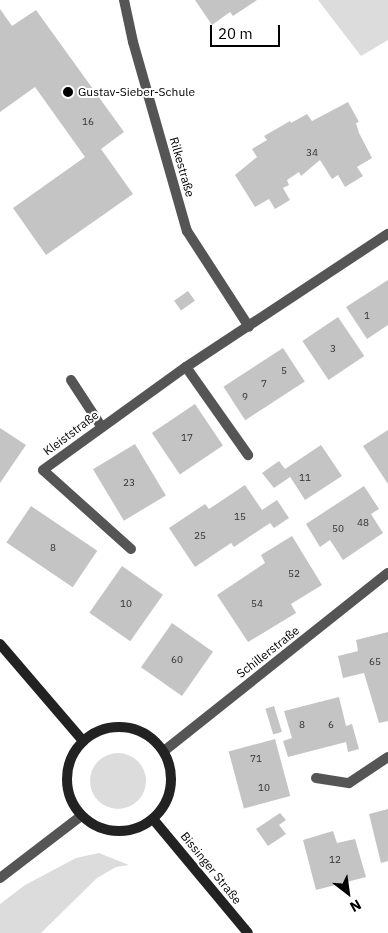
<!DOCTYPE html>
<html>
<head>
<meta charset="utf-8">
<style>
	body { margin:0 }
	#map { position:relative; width:388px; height:933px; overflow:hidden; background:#fff; font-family:"IBM Plex Sans",sans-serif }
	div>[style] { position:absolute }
	.green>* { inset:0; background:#dcdcdc }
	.round { border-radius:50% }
	.building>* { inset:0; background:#c4c4c4; transform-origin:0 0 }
	.lane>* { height:10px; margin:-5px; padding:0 5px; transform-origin:5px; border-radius:5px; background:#555 }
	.street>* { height:10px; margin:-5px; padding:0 5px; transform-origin:5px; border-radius:5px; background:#555 }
	.secondary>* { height:10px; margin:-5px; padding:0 5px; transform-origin:5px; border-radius:5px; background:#222 }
	.secondary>.ring { margin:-5px; padding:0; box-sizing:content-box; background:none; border:10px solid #222; border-radius:50% }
	.dots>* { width:14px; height:14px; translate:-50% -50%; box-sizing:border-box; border:2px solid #fff; border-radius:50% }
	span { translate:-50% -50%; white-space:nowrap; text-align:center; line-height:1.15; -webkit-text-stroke:4px #fff; paint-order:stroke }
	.number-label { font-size:10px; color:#313131 }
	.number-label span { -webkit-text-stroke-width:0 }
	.poi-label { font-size:12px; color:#000 }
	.left { translate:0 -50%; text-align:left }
	.street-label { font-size:12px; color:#000 }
	.north { position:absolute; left:323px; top:868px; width:50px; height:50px; -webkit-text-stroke:4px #fff; paint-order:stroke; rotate:150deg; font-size:14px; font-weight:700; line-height:20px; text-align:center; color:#000 }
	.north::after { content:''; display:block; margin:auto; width:18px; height:22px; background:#000; clip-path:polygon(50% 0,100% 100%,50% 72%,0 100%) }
	.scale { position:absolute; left:210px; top:25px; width:70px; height:22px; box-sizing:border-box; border:2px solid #000; border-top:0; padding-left:6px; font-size:15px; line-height:18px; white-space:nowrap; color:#000; -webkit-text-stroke:4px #fff; paint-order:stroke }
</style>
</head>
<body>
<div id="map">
	<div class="green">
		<div style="clip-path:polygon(318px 0,388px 0,388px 40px,361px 56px)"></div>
		<div class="round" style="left:90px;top:753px;width:56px;height:56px"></div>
		<div style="clip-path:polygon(99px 853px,129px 865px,116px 867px,97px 878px,41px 933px,0 933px,0 904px,25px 885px,76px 858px)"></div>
	</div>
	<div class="building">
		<div style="clip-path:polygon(195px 0,257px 0,233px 16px,230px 12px,212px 25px)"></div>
		<div style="clip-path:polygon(0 9px,12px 26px,36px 10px,124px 132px,101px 149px,133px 194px,46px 255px,13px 208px,85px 157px,35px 87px,0 112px)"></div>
		<div style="clip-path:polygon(348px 102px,359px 122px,356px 123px,359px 133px,372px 158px,357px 167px,363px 176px,345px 187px,338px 175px,332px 179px,320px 160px,301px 176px,299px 172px,287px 180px,289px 185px,283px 188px,290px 200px,275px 209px,269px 199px,255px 207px,235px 175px,257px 157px,252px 149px,267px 140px,264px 136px,290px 121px,291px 123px,307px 114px,312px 121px)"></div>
		<div style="clip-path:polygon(388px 280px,388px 325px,367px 339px,346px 307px)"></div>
		<div style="left:188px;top:291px;width:12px;height:17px;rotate:55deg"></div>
		<div style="left:338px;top:317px;width:47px;height:43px;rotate:56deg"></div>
		<div style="left:283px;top:348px;width:40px;height:71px;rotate:57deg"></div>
		<div style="left:195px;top:404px;width:50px;height:52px;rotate:56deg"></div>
		<div style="clip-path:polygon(0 428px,26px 445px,0 483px)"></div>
		<div style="clip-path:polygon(388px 430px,388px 484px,363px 446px)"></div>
		<div style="left:135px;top:444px;width:60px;height:49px;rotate:59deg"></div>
		<div style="clip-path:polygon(321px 445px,342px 476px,305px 500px,287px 472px,290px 477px,274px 488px,262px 473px,279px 461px,285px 469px)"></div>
		<div style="clip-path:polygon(245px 485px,262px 510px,277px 500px,289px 518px,274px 528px,270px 523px,234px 547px,231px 543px,195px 567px,169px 528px,205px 504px,209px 509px)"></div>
		<div style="clip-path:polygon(364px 486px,379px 509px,371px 514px,383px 533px,343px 560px,330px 540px,320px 547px,306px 524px)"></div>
		<div style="left:31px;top:506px;width:80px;height:44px;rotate:34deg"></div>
		<div style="clip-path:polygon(292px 536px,322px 585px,291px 604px,296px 613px,248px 642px,217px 595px,265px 563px,261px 555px)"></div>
		<div style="left:122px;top:566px;width:50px;height:57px;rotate:35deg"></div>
		<div style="left:172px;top:623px;width:50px;height:54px;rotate:35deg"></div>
		<div style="clip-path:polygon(388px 632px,388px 721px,379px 723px,364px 673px,343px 678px,338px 656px,358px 651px,356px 640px)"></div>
		<div style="clip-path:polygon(339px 697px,346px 726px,352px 724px,359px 749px,348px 752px,346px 742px,288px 757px,283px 741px,292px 738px,284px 711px)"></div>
		<div style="left:274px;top:706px;width:27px;height:9px;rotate:73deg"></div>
		<div style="left:275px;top:739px;width:59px;height:48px;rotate:75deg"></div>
		<div style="clip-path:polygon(388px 809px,388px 861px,381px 863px,369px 814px)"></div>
		<div style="clip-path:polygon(280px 813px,286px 820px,279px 825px,286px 834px,268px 846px,256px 829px)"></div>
		<div style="clip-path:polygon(333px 831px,337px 843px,355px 839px,366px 877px,316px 890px,303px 840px)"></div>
	</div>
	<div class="lane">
		<div style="left:186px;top:367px;width:108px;rotate:54.8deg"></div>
		<div style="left:71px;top:380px;width:55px;rotate:56.9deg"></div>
	</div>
	<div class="street">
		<div style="left:124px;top:0;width:43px;rotate:77.9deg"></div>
		<div style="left:133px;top:42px;width:197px;rotate:74.1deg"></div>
		<div style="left:187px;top:231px;width:114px;rotate:57.1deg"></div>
		<div style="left:131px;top:549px;width:118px;rotate:-138.1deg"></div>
		<div style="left:43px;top:470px;width:176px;rotate:-35.8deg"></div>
		<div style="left:186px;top:367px;width:242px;rotate:-33.4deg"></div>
		<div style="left:164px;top:751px;width:286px;rotate:-38.5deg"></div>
		<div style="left:316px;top:778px;width:33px;rotate:9deg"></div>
		<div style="left:349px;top:783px;width:47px;rotate:-33.7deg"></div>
		<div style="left:0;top:878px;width:102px;rotate:-37.4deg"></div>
	</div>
	<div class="secondary">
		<div style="left:0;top:644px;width:128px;rotate:49.4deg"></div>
		<div class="ring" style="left:67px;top:727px;width:94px;height:94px"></div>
		<div style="left:153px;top:819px;width:148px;rotate:50.2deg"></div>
	</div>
	<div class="dots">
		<div style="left:68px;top:92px;background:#000"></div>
	</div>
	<div class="number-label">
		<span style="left:88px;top:122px">16</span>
		<span style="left:312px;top:153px">34</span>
		<span style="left:367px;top:316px">1</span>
		<span style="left:333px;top:349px">3</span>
		<span style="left:284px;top:371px">5</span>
		<span style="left:264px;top:384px">7</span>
		<span style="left:245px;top:397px">9</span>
		<span style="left:187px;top:438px">17</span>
		<span style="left:305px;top:478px">11</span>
		<span style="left:129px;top:483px">23</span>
		<span style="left:240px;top:517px">15</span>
		<span style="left:363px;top:523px">48</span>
		<span style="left:338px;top:529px">50</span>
		<span style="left:200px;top:536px">25</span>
		<span style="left:53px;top:548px">8</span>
		<span style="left:294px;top:574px">52</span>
		<span style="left:126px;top:604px">10</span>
		<span style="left:257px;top:604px">54</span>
		<span style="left:177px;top:660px">60</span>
		<span style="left:375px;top:662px">65</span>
		<span style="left:302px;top:725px">8</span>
		<span style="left:331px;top:725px">6</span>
		<span style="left:256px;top:759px">71</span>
		<span style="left:264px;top:788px">10</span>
		<span style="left:335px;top:860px">12</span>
	</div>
	<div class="poi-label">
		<span class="left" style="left:78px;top:92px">Gustav-Sieber-Schule</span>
	</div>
	<div class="street-label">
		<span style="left:182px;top:167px;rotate:74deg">Rilkestraße</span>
		<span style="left:71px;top:433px;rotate:-37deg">Kleiststraße</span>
		<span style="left:268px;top:652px;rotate:-38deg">Schillerstraße</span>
		<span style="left:211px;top:868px;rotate:51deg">Bissinger Straße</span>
	</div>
	<div class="north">N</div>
	<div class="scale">20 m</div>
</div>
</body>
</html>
